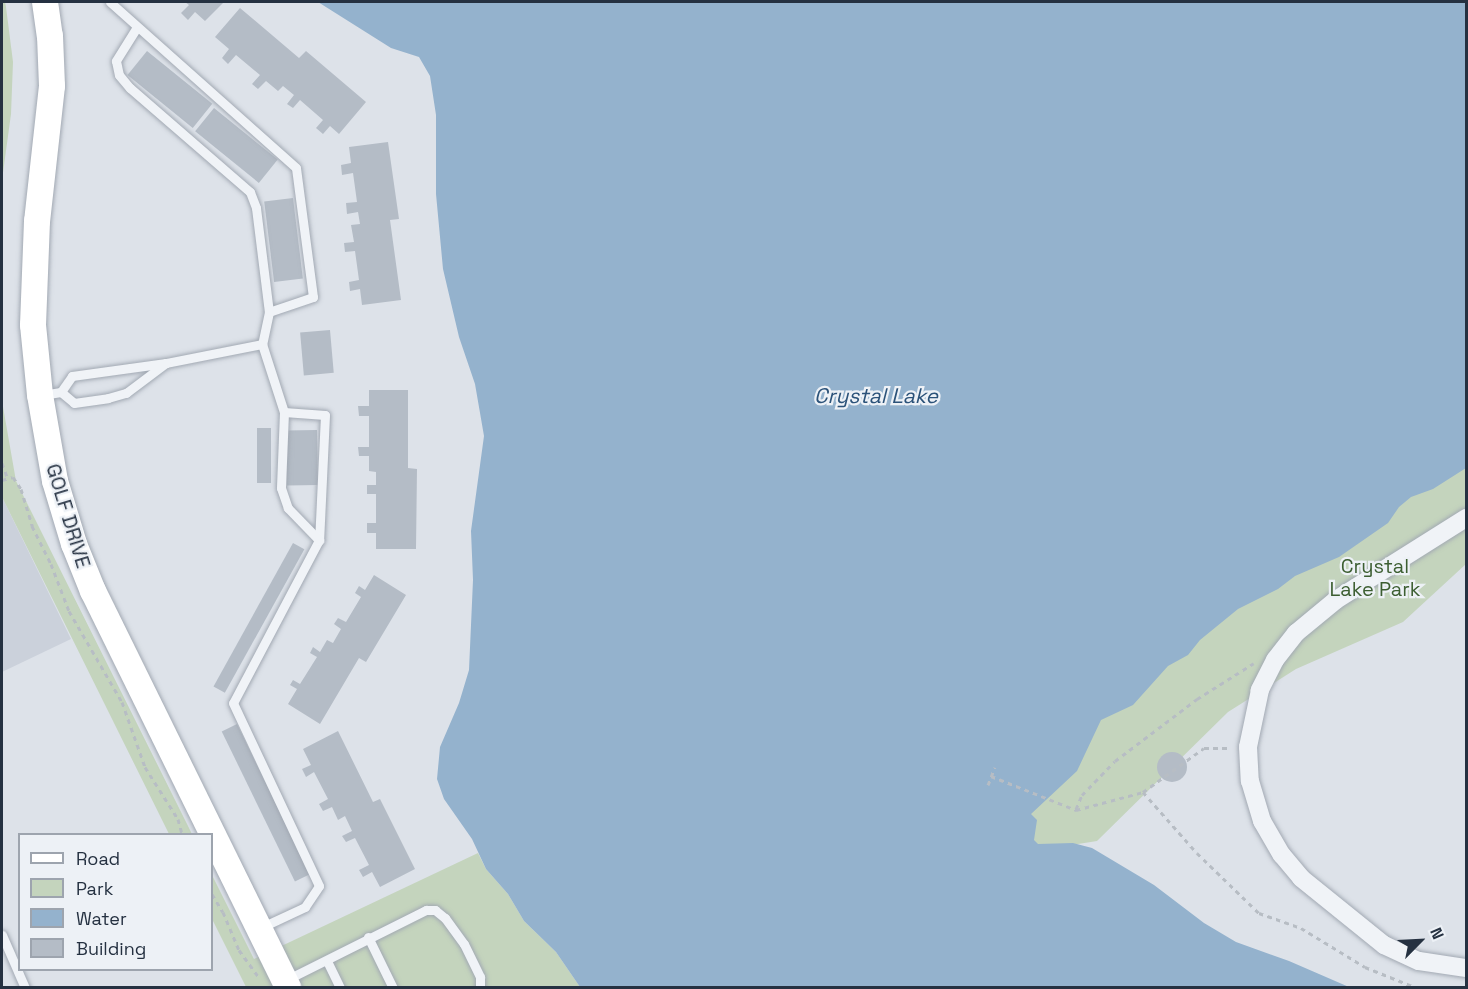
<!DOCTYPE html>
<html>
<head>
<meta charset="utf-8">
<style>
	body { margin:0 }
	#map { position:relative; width:1468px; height:989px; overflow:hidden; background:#dde2e9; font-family:"Space Grotesk",sans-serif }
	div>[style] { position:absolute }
	.built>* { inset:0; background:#cbd1db }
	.green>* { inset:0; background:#c4d4bd }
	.water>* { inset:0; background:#94b2cd }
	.building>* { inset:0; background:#b4bcc6; transform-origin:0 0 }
	.round { border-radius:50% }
	.path>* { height:3px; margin-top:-1.5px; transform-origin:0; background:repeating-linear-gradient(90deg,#b7bdc4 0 4.5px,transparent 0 9px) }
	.roads { filter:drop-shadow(0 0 2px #a2a9b3) drop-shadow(0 0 2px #a2a9b3) }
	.lane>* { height:9px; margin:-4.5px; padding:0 4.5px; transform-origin:4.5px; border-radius:4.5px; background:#f0f3f7 }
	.street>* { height:18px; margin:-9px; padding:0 9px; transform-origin:9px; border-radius:9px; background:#f0f3f7 }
	.secondary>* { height:26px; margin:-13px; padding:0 13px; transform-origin:13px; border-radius:13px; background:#fff }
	span { translate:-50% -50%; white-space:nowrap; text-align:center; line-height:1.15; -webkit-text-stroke:4.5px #edf1f6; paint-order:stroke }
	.street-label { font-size:20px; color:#253141 }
	.park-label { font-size:20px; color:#3c5e31 }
	.water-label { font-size:21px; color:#2b5279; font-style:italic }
	.frame { position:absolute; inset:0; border:3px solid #253141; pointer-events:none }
	.legend { position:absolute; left:18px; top:833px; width:195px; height:138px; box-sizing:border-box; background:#edf1f6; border:2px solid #9da4ae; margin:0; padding:8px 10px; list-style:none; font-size:18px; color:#253141 }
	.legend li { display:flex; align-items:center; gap:12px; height:30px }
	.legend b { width:30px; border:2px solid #9da4ae }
	.north { position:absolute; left:1390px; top:911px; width:60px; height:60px; -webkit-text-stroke:4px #edf1f6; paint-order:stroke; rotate:66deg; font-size:16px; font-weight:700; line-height:24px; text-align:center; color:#253141 }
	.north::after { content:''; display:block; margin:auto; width:21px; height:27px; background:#253141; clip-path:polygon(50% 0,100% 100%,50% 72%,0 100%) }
</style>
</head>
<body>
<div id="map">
	<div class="built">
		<div style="clip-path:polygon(2px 497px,71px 639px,2px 672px)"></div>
	</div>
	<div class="green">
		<div style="clip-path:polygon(2px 2px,5px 2px,6px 7px,13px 62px,11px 114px,2px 180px)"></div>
		<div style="clip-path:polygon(2px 401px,16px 481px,192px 834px,169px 834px,2px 497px)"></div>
		<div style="clip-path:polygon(1466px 435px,1466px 564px,1403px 622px,1296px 669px,1228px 712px,1097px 841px,1021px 853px,1018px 813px,1110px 702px)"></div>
		<div style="clip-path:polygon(478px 853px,486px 869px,508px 894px,524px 921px,556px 952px,580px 987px,246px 987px,212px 919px,212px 875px,254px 959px)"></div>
	</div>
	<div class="water">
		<div style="clip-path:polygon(318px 2px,1466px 2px,1466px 468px,1433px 489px,1411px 497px,1399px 507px,1388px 523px,1339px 557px,1295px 576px,1278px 589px,1238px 609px,1200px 640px,1188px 655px,1168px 666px,1133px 705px,1101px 720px,1077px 771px,1031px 814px,1037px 820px,1034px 840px,1038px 844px,1073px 843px,1092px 848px,1154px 885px,1204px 923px,1236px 942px,1289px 961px,1349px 987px,580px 987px,556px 952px,524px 921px,508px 894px,486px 869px,472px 839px,444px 799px,437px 779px,440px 747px,459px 703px,469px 670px,473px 580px,471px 531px,484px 436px,475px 384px,459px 337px,443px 269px,436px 194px,436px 115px,430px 76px,419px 57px,391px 48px)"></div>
	</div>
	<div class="building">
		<div style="clip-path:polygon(185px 2px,224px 2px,205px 21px,195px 12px,188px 20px,181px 13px,189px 5px)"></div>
		<div style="clip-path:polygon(240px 8px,299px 58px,306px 51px,366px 102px,339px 134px,330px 126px,323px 134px,316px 128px,323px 120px,300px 100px,293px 108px,287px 104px,294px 95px,283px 86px,278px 91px,266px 81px,258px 89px,252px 84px,260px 75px,236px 55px,228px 64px,222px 58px,229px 49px,215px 37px)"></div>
		<div style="left:147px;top:51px;width:84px;height:31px;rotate:39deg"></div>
		<div style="left:214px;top:108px;width:82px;height:30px;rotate:39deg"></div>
		<div style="clip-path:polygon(388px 142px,399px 219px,390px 220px,401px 300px,362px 305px,360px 289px,350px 291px,349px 282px,359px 280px,355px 251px,345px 252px,344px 243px,354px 242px,351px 225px,360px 224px,358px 212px,347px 214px,346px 203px,357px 202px,353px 173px,342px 175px,341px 165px,351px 163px,349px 147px)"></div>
		<div style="left:293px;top:198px;width:81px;height:29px;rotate:83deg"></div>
		<div style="left:330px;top:330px;width:43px;height:30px;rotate:85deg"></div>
		<div style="clip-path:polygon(369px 390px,408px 390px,408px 468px,417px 469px,416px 549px,376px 549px,376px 533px,367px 533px,367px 523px,376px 523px,376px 494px,367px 494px,367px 485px,376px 485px,376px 472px,369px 471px,369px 456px,359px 456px,358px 447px,369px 447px,369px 416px,359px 416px,358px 406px,369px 406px)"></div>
		<div style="left:257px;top:428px;width:14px;height:55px"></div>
		<div style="left:317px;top:430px;width:55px;height:31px;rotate:89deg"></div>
		<div style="left:293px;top:543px;width:13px;height:164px;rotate:29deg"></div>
		<div style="clip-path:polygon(374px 575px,406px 595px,366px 662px,359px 658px,320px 724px,288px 704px,297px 689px,290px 685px,293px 680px,300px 684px,317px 657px,310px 653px,313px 647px,320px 652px,327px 640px,333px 643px,341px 629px,334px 624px,338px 618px,346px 622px,361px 597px,355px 593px,359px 586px,365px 590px)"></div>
		<div style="left:237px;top:724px;width:167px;height:17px;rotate:64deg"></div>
		<div style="clip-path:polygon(338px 731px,373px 802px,380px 799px,415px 869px,380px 887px,372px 872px,363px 877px,359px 870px,369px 865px,355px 838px,346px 842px,342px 836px,352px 831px,345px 816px,338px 820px,332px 807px,323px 811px,319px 804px,328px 799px,314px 772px,306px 777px,302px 769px,311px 765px,303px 749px)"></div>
		<div class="round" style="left:1157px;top:752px;width:30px;height:30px"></div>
	</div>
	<div class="path">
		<div style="left:2px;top:463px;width:15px;rotate:70deg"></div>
		<div style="left:2px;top:480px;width:11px;rotate:-15deg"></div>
		<div style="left:13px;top:477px;width:14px;rotate:56deg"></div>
		<div style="left:21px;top:489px;width:39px;rotate:73deg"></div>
		<div style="left:32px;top:526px;width:42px;rotate:63.4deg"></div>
		<div style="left:51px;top:564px;width:50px;rotate:69deg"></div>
		<div style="left:69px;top:611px;width:105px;rotate:59.8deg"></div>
		<div style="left:122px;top:702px;width:69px;rotate:70.5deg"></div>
		<div style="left:145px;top:767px;width:62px;rotate:57.6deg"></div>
		<div style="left:178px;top:819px;width:16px;rotate:75deg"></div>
		<div style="left:991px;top:776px;width:92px;rotate:21.8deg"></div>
		<div style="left:1076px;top:810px;width:69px;rotate:-15deg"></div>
		<div style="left:1143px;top:792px;width:75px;rotate:-35.8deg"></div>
		<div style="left:1204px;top:748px;width:26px"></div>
		<div style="left:988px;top:785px;width:19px;rotate:-69deg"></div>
		<div style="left:1143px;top:792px;width:81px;rotate:48.5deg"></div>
		<div style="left:1197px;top:853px;width:86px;rotate:44.1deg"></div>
		<div style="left:1259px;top:913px;width:45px;rotate:19.7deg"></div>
		<div style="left:1301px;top:928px;width:75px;rotate:31.4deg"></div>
		<div style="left:1365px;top:967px;width:56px;rotate:22deg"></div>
		<div style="left:1076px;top:809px;width:15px;rotate:-67deg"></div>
		<div style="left:1082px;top:795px;width:47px;rotate:-45.9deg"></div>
		<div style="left:1115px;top:761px;width:103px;rotate:-37.1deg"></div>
		<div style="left:1197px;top:699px;width:67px;rotate:-32.3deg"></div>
		<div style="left:212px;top:894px;width:21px;rotate:59deg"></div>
		<div style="left:223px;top:912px;width:41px;rotate:67.2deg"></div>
		<div style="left:239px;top:950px;width:32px;rotate:54deg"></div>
	</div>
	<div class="roads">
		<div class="lane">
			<div style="left:110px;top:2px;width:249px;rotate:41.7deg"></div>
			<div style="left:296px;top:168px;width:130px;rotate:82.5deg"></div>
			<div style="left:313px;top:297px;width:46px;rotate:161.2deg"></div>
			<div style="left:269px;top:312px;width:33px;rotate:102deg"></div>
			<div style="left:262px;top:344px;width:71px;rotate:72.1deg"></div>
			<div style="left:284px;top:412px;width:41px;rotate:4.2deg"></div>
			<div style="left:325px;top:415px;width:125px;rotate:92.7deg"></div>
			<div style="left:319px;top:540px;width:184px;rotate:117.8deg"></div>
			<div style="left:233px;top:703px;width:202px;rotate:64.8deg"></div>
			<div style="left:319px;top:886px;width:25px;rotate:124deg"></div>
			<div style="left:305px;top:907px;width:50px;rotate:155deg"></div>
			<div style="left:137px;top:27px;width:40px;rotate:122deg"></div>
			<div style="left:116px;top:61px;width:14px;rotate:78deg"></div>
			<div style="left:119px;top:75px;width:17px;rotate:50deg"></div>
			<div style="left:130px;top:88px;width:159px;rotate:40.9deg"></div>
			<div style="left:250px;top:192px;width:17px;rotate:69deg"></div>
			<div style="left:256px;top:208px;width:105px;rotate:82.9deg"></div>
			<div style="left:166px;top:363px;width:98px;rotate:-11.2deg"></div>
			<div style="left:42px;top:395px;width:19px;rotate:-9deg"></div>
			<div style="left:61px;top:392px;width:17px;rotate:40deg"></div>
			<div style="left:74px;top:403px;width:34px;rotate:-8deg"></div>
			<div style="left:108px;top:398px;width:19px;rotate:-16deg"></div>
			<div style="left:126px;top:393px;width:50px;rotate:-36.9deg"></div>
			<div style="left:166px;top:363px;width:95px;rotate:172.1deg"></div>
			<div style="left:72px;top:376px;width:19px;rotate:125deg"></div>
			<div style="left:284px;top:412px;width:76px;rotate:92.3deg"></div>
			<div style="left:281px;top:488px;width:21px;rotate:71deg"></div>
			<div style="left:288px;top:508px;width:45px;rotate:45.9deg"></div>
			<div style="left:2px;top:935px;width:58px;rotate:66.5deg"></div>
			<div style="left:368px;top:937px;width:57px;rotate:63.9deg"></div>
			<div style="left:327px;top:961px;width:30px;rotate:64deg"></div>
			<div style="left:286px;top:980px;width:157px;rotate:-26.6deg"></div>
			<div style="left:426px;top:910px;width:9px"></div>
			<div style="left:435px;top:910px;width:13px;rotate:39deg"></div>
			<div style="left:445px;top:918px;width:32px;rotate:54deg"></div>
			<div style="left:464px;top:944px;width:37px;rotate:64deg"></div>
			<div style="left:480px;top:977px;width:11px;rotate:90deg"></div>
		</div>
		<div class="street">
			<div style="left:1466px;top:518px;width:154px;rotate:147.8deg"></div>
			<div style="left:1336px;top:600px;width:52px;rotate:140.5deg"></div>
			<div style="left:1296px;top:633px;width:34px;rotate:128deg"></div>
			<div style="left:1275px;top:660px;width:34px;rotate:117deg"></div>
			<div style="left:1260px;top:690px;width:58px;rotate:101.9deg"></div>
			<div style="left:1248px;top:747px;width:34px;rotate:87deg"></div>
			<div style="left:1250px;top:781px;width:42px;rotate:73.3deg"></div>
			<div style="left:1262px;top:821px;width:39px;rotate:60deg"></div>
			<div style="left:1282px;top:855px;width:30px;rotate:50deg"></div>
			<div style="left:1301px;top:878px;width:107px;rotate:38.9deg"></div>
			<div style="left:1384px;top:945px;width:38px;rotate:25deg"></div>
			<div style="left:1419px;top:961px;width:48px;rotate:8.5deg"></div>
		</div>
		<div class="secondary">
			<div style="left:45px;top:2px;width:34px;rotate:82deg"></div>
			<div style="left:50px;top:36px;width:50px;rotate:87.7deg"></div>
			<div style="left:52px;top:86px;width:136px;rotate:96.3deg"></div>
			<div style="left:37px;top:221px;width:104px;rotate:92.2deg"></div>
			<div style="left:33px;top:325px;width:70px;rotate:84.3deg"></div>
			<div style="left:40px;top:395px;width:87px;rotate:80.1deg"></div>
			<div style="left:55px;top:481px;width:66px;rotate:73.2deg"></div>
			<div style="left:74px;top:544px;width:51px;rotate:68deg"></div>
			<div style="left:93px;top:591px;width:442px;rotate:63.8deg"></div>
		</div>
	</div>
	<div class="street-label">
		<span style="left:68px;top:516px;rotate:73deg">GOLF DRIVE</span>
	</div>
	<div class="park-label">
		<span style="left:1375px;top:578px">Crystal<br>Lake Park</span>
	</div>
	<div class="water-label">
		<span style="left:876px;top:396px">Crystal Lake</span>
	</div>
	<div class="frame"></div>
	<ul class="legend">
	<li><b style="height:8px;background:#fff"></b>Road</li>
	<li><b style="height:16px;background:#c4d4bd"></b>Park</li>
	<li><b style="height:16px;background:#94b2cd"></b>Water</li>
	<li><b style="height:16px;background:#b4bcc6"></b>Building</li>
	</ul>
	<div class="north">N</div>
</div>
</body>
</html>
